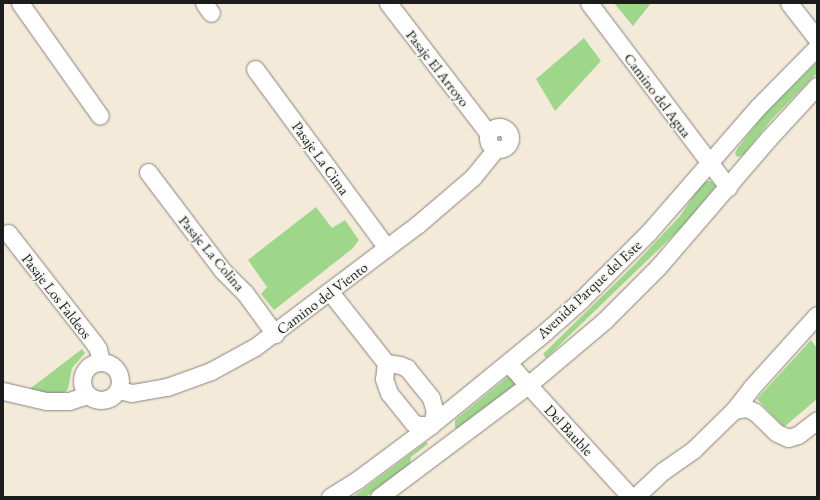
<!DOCTYPE html>
<html>
<head>
<meta charset="utf-8">
<style>
	body { margin:0 }
	#map { position:relative; width:820px; height:500px; overflow:hidden; background:#f4eada; font-family:"EB Garamond",serif }
	div>[style] { position:absolute }
	.green>* { inset:0; background:#9ed78a }
	.roads { filter:drop-shadow(0 0 1px #88837b) drop-shadow(0 0 1px #88837b) }
	.minor>* { height:17px; margin:-8.5px; padding:0 8.5px; transform-origin:8.5px; border-radius:8.5px; background:#fff }
	.minor>.ring { margin:-8.5px; padding:0; box-sizing:content-box; background:none; border:17px solid #fff; border-radius:50% }
	span { translate:-50% -50%; white-space:nowrap; text-align:center; line-height:1.15; -webkit-text-stroke:3.5px #f6f6f2; paint-order:stroke }
	.street-label { font-size:15px; color:#1c1c1c }
	.frame { position:absolute; inset:0; border:4px solid #1c1c1c; pointer-events:none }
</style>
</head>
<body>
<div id="map">
	<div class="green">
		<div style="clip-path:polygon(614px 3px,651px 3px,633px 26px)"></div>
		<div style="clip-path:polygon(584px 38px,601px 61px,555px 111px,536px 79px)"></div>
		<div style="clip-path:polygon(817px 62px,817px 73px,772px 119px,743px 155px,739px 157px,736px 156px,735px 153px,737px 149px,765px 113px)"></div>
		<div style="clip-path:polygon(708px 181px,711px 181px,716px 186px,686px 223px,546px 358px,543px 354px,633px 266px,680px 216px,702px 183px)"></div>
		<div style="clip-path:polygon(316px 207px,332px 228px,345px 220px,359px 240px,352px 249px,274px 310px,261px 294px,267px 287px,248px 260px)"></div>
		<div style="clip-path:polygon(811px 340px,817px 348px,817px 399px,784px 427px,757px 399px)"></div>
		<div style="clip-path:polygon(82px 349px,85px 353px,72px 368px,68px 389px,61px 396px,27px 391px)"></div>
		<div style="clip-path:polygon(510px 375px,516px 384px,458px 429px,455px 428px,455px 420px)"></div>
		<div style="clip-path:polygon(426px 442px,428px 444px,411px 457px,410px 464px,366px 497px,353px 497px)"></div>
	</div>
	<div class="roads">
		<div class="minor">
			<div style="left:20px;top:3px;width:138px;rotate:54.7deg"></div>
			<div style="left:204px;top:3px;width:12px;rotate:55deg"></div>
			<div style="left:388px;top:3px;width:164px;rotate:52.4deg"></div>
			<div style="left:589px;top:3px;width:231px;rotate:52.9deg"></div>
			<div style="left:789px;top:3px;width:46px;rotate:52.1deg"></div>
			<div style="left:255px;top:69px;width:222px;rotate:53.6deg"></div>
			<div class="ring" style="left:488px;top:127px;width:5px;height:5px"></div>
			<div style="left:148px;top:172px;width:124px;rotate:52.9deg"></div>
			<div style="left:223px;top:271px;width:31px;rotate:45deg"></div>
			<div style="left:245px;top:293px;width:51px;rotate:53.8deg"></div>
			<div style="left:8px;top:233px;width:140px;rotate:52deg"></div>
			<div style="left:94px;top:343px;width:7px;rotate:56deg"></div>
			<div style="left:98px;top:349px;width:13px;rotate:77deg"></div>
			<div style="left:330px;top:292px;width:90px;rotate:51.7deg"></div>
			<div class="ring" style="left:82px;top:362px;width:21px;height:21px"></div>
			<div style="left:386px;top:363px;width:14px;rotate:8deg"></div>
			<div style="left:400px;top:365px;width:8px;rotate:23deg"></div>
			<div style="left:407px;top:368px;width:38px;rotate:51deg"></div>
			<div style="left:431px;top:398px;width:15px;rotate:74deg"></div>
			<div style="left:435px;top:412px;width:14px;rotate:107deg"></div>
			<div style="left:386px;top:363px;width:16px;rotate:97deg"></div>
			<div style="left:384px;top:379px;width:15px;rotate:70deg"></div>
			<div style="left:389px;top:393px;width:38px;rotate:51deg"></div>
			<div style="left:413px;top:423px;width:6px;rotate:18deg"></div>
			<div style="left:419px;top:425px;width:12px"></div>
			<div style="left:508px;top:363px;width:182px;rotate:47.5deg"></div>
			<div style="left:118px;top:390px;width:14px;rotate:12deg"></div>
			<div style="left:132px;top:393px;width:36px;rotate:-10deg"></div>
			<div style="left:167px;top:387px;width:47px;rotate:-20deg"></div>
			<div style="left:211px;top:371px;width:50px;rotate:-28.6deg"></div>
			<div style="left:255px;top:347px;width:203px;rotate:-37deg"></div>
			<div style="left:417px;top:225px;width:74px;rotate:-40.6deg"></div>
			<div style="left:473px;top:177px;width:36px;rotate:-51deg"></div>
			<div style="left:3px;top:391px;width:44px;rotate:13.1deg"></div>
			<div style="left:46px;top:401px;width:23px"></div>
			<div style="left:69px;top:401px;width:20px;rotate:-18deg"></div>
			<div style="left:734px;top:410px;width:13px;rotate:-9deg"></div>
			<div style="left:747px;top:408px;width:9px;rotate:27deg"></div>
			<div style="left:755px;top:412px;width:30px;rotate:44deg"></div>
			<div style="left:777px;top:433px;width:12px;rotate:24deg"></div>
			<div style="left:788px;top:438px;width:10px;rotate:-17deg"></div>
			<div style="left:798px;top:435px;width:24px;rotate:-38deg"></div>
			<div style="left:330px;top:497px;width:32px;rotate:-32deg"></div>
			<div style="left:357px;top:480px;width:92px;rotate:-36.6deg"></div>
			<div style="left:431px;top:425px;width:147px;rotate:-39.2deg"></div>
			<div style="left:545px;top:332px;width:48px;rotate:-41.6deg"></div>
			<div style="left:581px;top:300px;width:95px;rotate:-45deg"></div>
			<div style="left:648px;top:233px;width:167px;rotate:-48.9deg"></div>
			<div style="left:758px;top:107px;width:84px;rotate:-45.5deg"></div>
			<div style="left:379px;top:497px;width:186px;rotate:-36.9deg"></div>
			<div style="left:528px;top:385px;width:99px;rotate:-40.1deg"></div>
			<div style="left:604px;top:321px;width:76px;rotate:-45deg"></div>
			<div style="left:658px;top:267px;width:170px;rotate:-49.3deg"></div>
			<div style="left:769px;top:138px;width:71px;rotate:-47.3deg"></div>
			<div style="left:635px;top:497px;width:38px;rotate:-43deg"></div>
			<div style="left:663px;top:471px;width:38px;rotate:-35deg"></div>
			<div style="left:694px;top:449px;width:56px;rotate:-44.3deg"></div>
			<div style="left:734px;top:410px;width:28px;rotate:-52deg"></div>
			<div style="left:751px;top:388px;width:98px;rotate:-47.9deg"></div>
		</div>
	</div>
	<div class="street-label">
		<span style="left:438px;top:68px;rotate:52deg">Pasaje El Arroyo</span>
		<span style="left:658px;top:95px;rotate:53deg">Camino del Agua</span>
		<span style="left:321px;top:158px;rotate:54deg">Pasaje La Cima</span>
		<span style="left:212px;top:253px;rotate:50deg">Pasaje La Colina</span>
		<span style="left:589px;top:289px;rotate:-43deg">Avenida Parque del Este</span>
		<span style="left:57px;top:296px;rotate:52deg">Pasaje Los Faldeos</span>
		<span style="left:322px;top:298px;rotate:-37deg">Camino del Viento</span>
		<span style="left:569px;top:430px;rotate:47deg">Del Bauble</span>
	</div>
	<div class="frame"></div>
</div>
</body>
</html>
